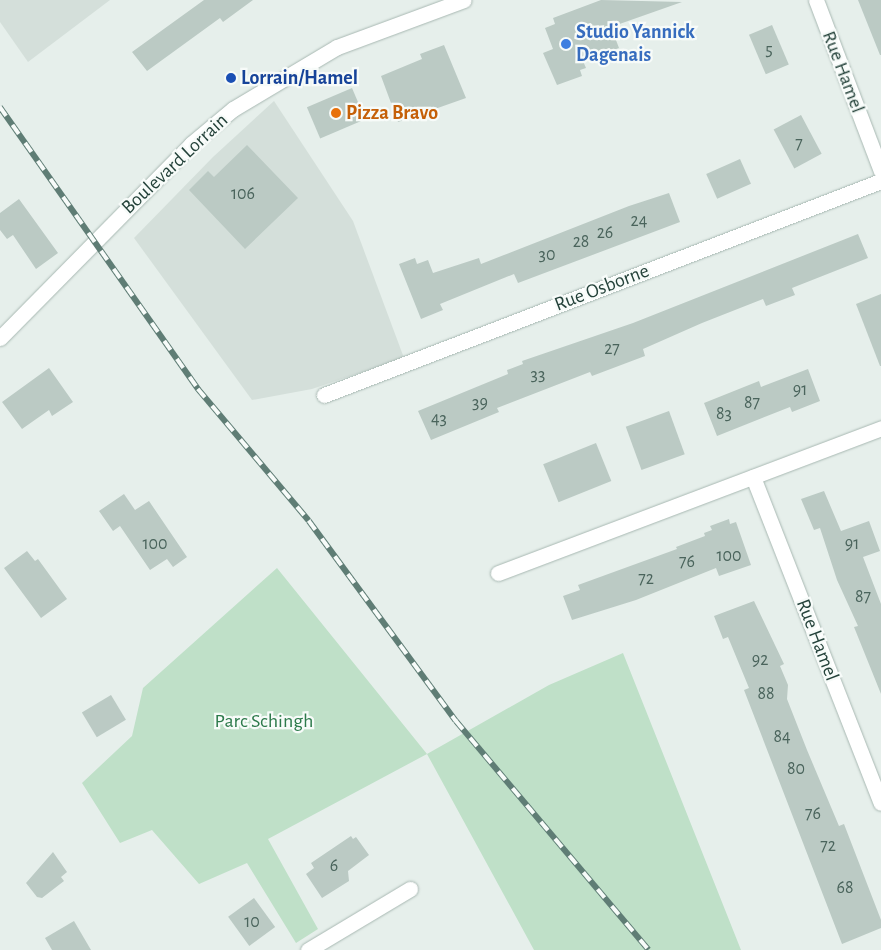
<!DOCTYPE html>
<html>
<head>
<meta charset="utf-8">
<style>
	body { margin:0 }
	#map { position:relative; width:881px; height:950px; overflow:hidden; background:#e6efeb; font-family:"Alegreya Sans",sans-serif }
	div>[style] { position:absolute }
	.built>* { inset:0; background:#d4dfda }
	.green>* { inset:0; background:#bfe0c8 }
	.building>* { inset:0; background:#bbcac4; transform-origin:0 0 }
	.roads { filter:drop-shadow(0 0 1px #a8b8b2) drop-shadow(0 0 1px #a8b8b2) }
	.street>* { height:15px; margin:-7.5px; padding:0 7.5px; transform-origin:7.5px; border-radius:7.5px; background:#fff }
	.secondary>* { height:15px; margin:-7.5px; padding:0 7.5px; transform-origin:7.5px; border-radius:7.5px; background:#fff }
	.rail>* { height:5.5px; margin-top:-2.75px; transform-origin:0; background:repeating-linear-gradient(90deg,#f7fbf9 0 11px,#5f7d75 0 22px); box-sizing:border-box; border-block:1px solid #5f7d75 }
	.dots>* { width:14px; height:14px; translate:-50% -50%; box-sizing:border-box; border:2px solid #f7fbf9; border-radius:50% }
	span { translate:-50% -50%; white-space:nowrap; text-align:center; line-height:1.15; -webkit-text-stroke:4.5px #f7fbf9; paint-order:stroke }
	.number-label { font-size:18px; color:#4a645c }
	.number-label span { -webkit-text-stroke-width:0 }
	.shop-label { font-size:20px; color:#366cbe; font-weight:700 }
	.left { translate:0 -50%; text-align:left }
	.street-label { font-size:20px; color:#24423a }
	.transit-label { font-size:20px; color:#164399; font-weight:700 }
	.food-label { font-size:20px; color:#c56008; font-weight:700 }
	.park-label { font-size:20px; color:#2d7a4b }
</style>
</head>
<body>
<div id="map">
	<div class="built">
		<div style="clip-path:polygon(0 0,110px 0,28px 62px,0 22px)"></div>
		<div style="clip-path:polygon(274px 101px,353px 221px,404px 358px,312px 389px,252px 400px,134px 238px,213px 157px)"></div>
	</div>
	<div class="green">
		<div style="clip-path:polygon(277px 568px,427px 754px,549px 685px,623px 653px,741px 950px,534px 950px,427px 754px,268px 839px,318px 929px,296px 943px,247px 863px,199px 884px,152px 830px,120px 843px,82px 783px,132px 736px,143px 688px)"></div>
	</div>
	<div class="building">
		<div style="clip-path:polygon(204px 0,253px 0,223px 22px,220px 18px,147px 71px,132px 52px)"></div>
		<div style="clip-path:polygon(601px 0,682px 2px,611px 27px,619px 48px,583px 61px,586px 68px,580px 70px,582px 76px,557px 85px,543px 53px,553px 49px,545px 28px,555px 24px,553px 18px)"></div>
		<div style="clip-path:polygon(858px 0,881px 0,881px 55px,880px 55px)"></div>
		<div style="left:772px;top:25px;width:43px;height:25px;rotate:67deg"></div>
		<div style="clip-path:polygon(444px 45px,466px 98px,398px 122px,381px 76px,422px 59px,420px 54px)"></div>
		<div style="left:352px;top:88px;width:34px;height:49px;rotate:67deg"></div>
		<div style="left:801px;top:115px;width:44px;height:31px;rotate:62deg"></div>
		<div style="clip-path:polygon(247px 145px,298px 198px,245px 249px,189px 190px,208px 171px,214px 177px)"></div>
		<div style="left:740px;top:159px;width:27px;height:37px;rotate:66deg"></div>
		<div style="clip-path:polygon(669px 193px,680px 222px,518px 283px,514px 274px,440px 304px,443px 310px,421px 319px,399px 264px,415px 258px,417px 264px,428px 260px,433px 273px,479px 258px,481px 264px,629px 206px)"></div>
		<div style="clip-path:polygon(19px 199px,58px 253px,36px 269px,13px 235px,7px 239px,0 230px,0 213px)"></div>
		<div style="clip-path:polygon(858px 234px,868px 258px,792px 288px,795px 295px,766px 306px,763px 299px,702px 323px,643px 349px,645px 356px,592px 376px,590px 372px,497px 408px,499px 412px,431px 440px,418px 411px,508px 374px,507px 370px,523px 364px,522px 361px,633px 323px)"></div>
		<div style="clip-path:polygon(881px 294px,881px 366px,880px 366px,856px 304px)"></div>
		<div style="clip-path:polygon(49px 368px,73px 402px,52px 416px,49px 410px,22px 429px,2px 402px)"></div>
		<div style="clip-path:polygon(808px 369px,820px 401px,792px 412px,790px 407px,717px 436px,704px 403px,759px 381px,761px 387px)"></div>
		<div style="left:669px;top:411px;width:46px;height:46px;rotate:70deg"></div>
		<div style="left:596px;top:443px;width:41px;height:57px;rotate:68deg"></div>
		<div style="clip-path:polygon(824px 491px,841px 531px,869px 521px,880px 551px,863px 557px,881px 604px,881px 694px,854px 627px,858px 626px,837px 580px,820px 528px,814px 530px,801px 499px)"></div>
		<div style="clip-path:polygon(124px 494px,135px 510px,149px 501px,187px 557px,173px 567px,167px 559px,150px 570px,120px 526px,113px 531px,99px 511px)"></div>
		<div style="clip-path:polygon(729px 519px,730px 524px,736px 522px,751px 565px,719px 576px,716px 568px,636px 600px,572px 620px,563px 596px,580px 590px,578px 585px,677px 549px,676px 547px,705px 536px,704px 533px,712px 530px,710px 526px)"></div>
		<div style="clip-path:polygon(27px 551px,35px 561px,38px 559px,67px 599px,41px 618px,4px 568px)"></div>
		<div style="clip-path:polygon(754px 601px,784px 664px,780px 666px,788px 685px,787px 699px,807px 750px,839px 826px,844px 824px,881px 920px,881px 928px,842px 944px,744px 690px,749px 688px,728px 637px,723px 639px,714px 616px)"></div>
		<div style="left:111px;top:695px;width:29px;height:34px;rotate:59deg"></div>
		<div style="clip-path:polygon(351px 836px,353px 839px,356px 837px,369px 855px,348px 871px,349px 881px,322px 898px,306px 874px,314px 868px,311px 863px)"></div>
		<div style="clip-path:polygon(53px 852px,67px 872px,61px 877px,64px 881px,42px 898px,37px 897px,26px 883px)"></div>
		<div style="left:254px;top:898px;width:36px;height:32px;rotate:54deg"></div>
		<div style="clip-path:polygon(74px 921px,91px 950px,52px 950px,45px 938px)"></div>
	</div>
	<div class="roads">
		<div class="street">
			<div style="left:816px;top:0;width:183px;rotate:69.2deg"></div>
			<div style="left:324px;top:395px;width:597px;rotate:-21.02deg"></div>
			<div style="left:753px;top:477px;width:350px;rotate:68.6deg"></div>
			<div style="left:498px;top:573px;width:410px;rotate:-20.7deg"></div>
			<div style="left:308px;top:950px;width:119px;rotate:-30.9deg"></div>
		</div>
		<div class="secondary">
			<div style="left:0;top:338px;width:272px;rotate:-45.4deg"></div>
			<div style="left:191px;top:144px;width:55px;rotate:-39.8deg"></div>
			<div style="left:233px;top:109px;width:121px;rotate:-30.8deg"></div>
			<div style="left:337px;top:47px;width:135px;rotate:-20.3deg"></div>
		</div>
	</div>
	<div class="rail">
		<div style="left:0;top:107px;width:345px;rotate:54.9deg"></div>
		<div style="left:198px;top:389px;width:172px;rotate:49.9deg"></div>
		<div style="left:309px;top:521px;width:248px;rotate:53.7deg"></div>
		<div style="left:456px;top:721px;width:299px;rotate:49.9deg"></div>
	</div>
	<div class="dots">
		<div style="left:566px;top:44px;background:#3f7fe0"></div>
		<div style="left:231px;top:78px;background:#1a4fb4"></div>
		<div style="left:336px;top:113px;background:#e8710a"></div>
	</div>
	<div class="number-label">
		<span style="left:769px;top:50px">5</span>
		<span style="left:799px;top:144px">7</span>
		<span style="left:243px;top:194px">106</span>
		<span style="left:639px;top:221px">24</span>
		<span style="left:605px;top:233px">26</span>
		<span style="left:581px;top:242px">28</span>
		<span style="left:547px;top:255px">30</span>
		<span style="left:612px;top:349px">27</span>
		<span style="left:538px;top:375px">33</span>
		<span style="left:800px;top:390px">91</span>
		<span style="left:480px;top:403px">39</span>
		<span style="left:752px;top:403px">87</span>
		<span style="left:724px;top:414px">83</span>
		<span style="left:439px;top:419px">43</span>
		<span style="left:155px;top:544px">100</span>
		<span style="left:852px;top:544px">91</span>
		<span style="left:729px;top:556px">100</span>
		<span style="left:687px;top:562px">76</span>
		<span style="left:646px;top:579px">72</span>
		<span style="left:863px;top:597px">87</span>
		<span style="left:760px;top:660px">92</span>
		<span style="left:766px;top:694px">88</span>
		<span style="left:782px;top:737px">84</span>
		<span style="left:796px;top:769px">80</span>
		<span style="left:813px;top:814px">76</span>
		<span style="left:828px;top:846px">72</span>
		<span style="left:334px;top:866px">6</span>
		<span style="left:845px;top:888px">68</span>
		<span style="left:252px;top:922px">10</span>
	</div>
	<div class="shop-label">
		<span class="left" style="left:576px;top:44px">Studio Yannick<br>Dagenais</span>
	</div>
	<div class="street-label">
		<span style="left:843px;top:72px;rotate:69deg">Rue Hamel</span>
		<span style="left:175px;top:164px;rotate:-43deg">Boulevard Lorrain</span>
		<span style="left:602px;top:288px;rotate:-21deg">Rue Osborne</span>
		<span style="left:817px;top:640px;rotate:69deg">Rue Hamel</span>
	</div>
	<div class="transit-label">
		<span class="left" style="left:241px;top:78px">Lorrain/Hamel</span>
	</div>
	<div class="food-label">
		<span class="left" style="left:346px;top:113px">Pizza Bravo</span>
	</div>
	<div class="park-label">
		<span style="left:264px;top:721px">Parc Schingh</span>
	</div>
</div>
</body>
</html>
